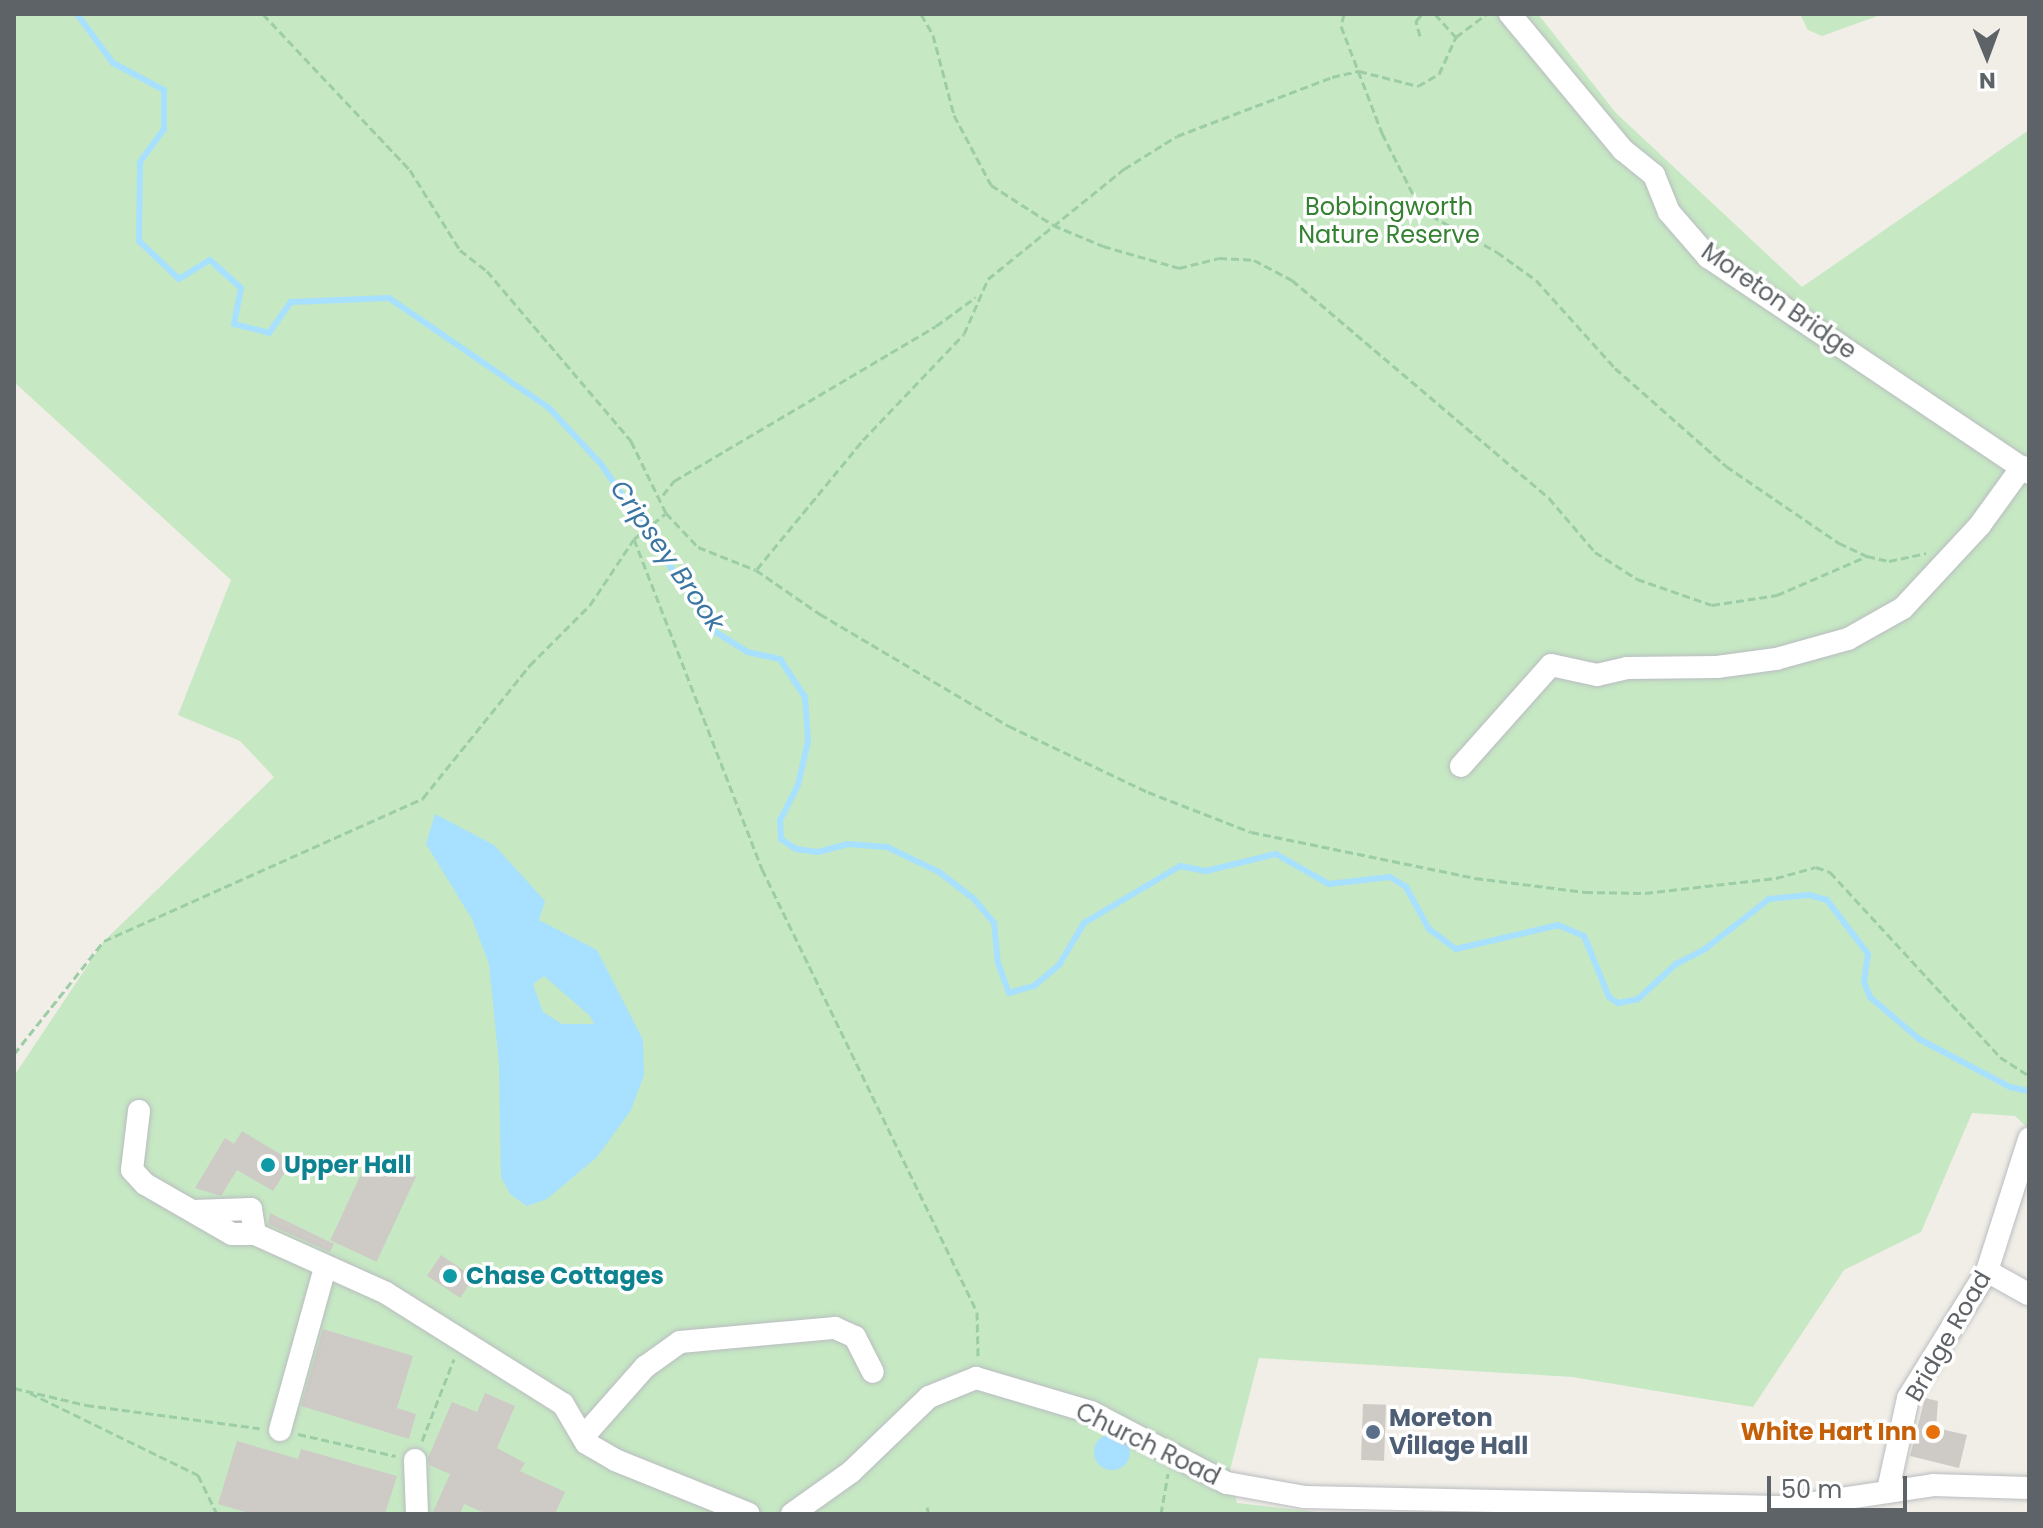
<!DOCTYPE html>
<html>
<head>
<meta charset="utf-8">
<style>
	body { margin:0 }
	#map { position:relative; width:2043px; height:1528px; overflow:hidden; background:#f1eee7; font-family:Poppins,sans-serif }
	div>[style] { position:absolute }
	.green>* { inset:0; background:#c6e8c3 }
	.water>* { inset:0; background:#a8e0ff }
	.round { border-radius:50% }
	.stream>* { height:6px; margin:-3px; padding:0 3px; transform-origin:3px; border-radius:3px; background:#a8e0ff }
	.building>* { inset:0; background:#cecbc6; transform-origin:0 0 }
	.path>* { height:3px; margin-top:-1.5px; transform-origin:0; background:repeating-linear-gradient(90deg,#9ccda6 0 8px,transparent 0 12px) }
	.roads { filter:drop-shadow(0 0 2px #b9bcc0) drop-shadow(0 0 2px #b9bcc0) }
	.minor>* { height:22px; margin:-11px; padding:0 11px; transform-origin:11px; border-radius:11px; background:#fff }
	.dots>* { width:22px; height:22px; translate:-50% -50%; box-sizing:border-box; border:4px solid #fff; border-radius:50% }
	span { translate:-50% -50%; white-space:nowrap; text-align:center; line-height:1.15; -webkit-text-stroke:7px #fff; paint-order:stroke }
	.park-label { font-size:24px; color:#348231 }
	.street-label { font-size:24px; color:#5e6367 }
	.culture-label { font-size:24px; color:#0d838f; font-weight:700 }
	.left { translate:0 -50%; text-align:left }
	.service-label { font-size:24px; color:#4e5e75; font-weight:700 }
	.food-label { font-size:24px; color:#c56008; font-weight:700 }
	.right { translate:-100% -50%; text-align:right }
	.water-label { font-size:26px; color:#3b76a3; font-style:italic }
	.frame { position:absolute; inset:0; border:16px solid #5e6367; pointer-events:none }
	.north { position:absolute; left:1947px; top:16px; width:80px; height:80px; -webkit-text-stroke:6px #fff; paint-order:stroke; rotate:179deg; font-size:22px; font-weight:700; line-height:32px; text-align:center; color:#5e6367 }
	.north::after { content:''; display:block; margin:auto; width:28px; height:36px; background:#5e6367; clip-path:polygon(50% 0,100% 100%,50% 72%,0 100%) }
	.scale { position:absolute; left:1767px; top:1476px; width:140px; height:36px; box-sizing:border-box; border:4px solid #5e6367; border-top:0; padding-left:10px; font-size:24px; line-height:28px; white-space:nowrap; color:#5e6367; -webkit-text-stroke:6px #fff; paint-order:stroke }
</style>
</head>
<body>
<div id="map">
	<div class="green">
		<div style="clip-path:polygon(14px 14px,1538px 14px,1616px 113px,1802px 287px,2029px 130px,2029px 1129px,2015px 1116px,1972px 1113px,1921px 1232px,1844px 1270px,1753px 1407px,1572px 1377px,1259px 1358px,1230px 1470px,1237px 1503px,1335px 1514px,14px 1514px,14px 1076px,104px 941px,274px 777px,240px 741px,178px 715px,231px 580px,14px 382px)"></div>
		<div style="clip-path:polygon(1800px 14px,1883px 14px,1822px 36px,1808px 30px)"></div>
	</div>
	<div class="water">
		<div style="clip-path:polygon(evenodd,435px 814px,494px 845px,545px 901px,539px 920px,597px 950px,643px 1040px,644px 1075px,631px 1110px,597px 1157px,547px 1199px,527px 1206px,510px 1194px,501px 1177px,499px 1063px,489px 964px,472px 919px,426px 844px,435px 814px,544px 976px,590px 1016px,594px 1024px,562px 1024px,543px 1012px,533px 984px,544px 976px)"></div>
		<div class="round" style="left:1094px;top:1434px;width:36px;height:36px"></div>
	</div>
	<div class="stream">
		<div style="left:77px;top:14px;width:61px;rotate:53.7deg"></div>
		<div style="left:113px;top:63px;width:58px;rotate:27.9deg"></div>
		<div style="left:164px;top:90px;width:39px;rotate:90deg"></div>
		<div style="left:164px;top:129px;width:41px;rotate:126deg"></div>
		<div style="left:140px;top:162px;width:79px;rotate:90.7deg"></div>
		<div style="left:139px;top:241px;width:55px;rotate:43.5deg"></div>
		<div style="left:179px;top:279px;width:36px;rotate:-32deg"></div>
		<div style="left:210px;top:260px;width:42px;rotate:42.1deg"></div>
		<div style="left:241px;top:288px;width:37px;rotate:101deg"></div>
		<div style="left:234px;top:324px;width:36px;rotate:14deg"></div>
		<div style="left:269px;top:333px;width:38px;rotate:-55deg"></div>
		<div style="left:291px;top:302px;width:98px;rotate:-2.3deg"></div>
		<div style="left:389px;top:298px;width:194px;rotate:34.5deg"></div>
		<div style="left:549px;top:408px;width:76px;rotate:47.1deg"></div>
		<div style="left:601px;top:464px;width:202px;rotate:55.9deg"></div>
		<div style="left:714px;top:631px;width:39px;rotate:32deg"></div>
		<div style="left:747px;top:652px;width:34px;rotate:12deg"></div>
		<div style="left:780px;top:659px;width:45px;rotate:56.7deg"></div>
		<div style="left:805px;top:697px;width:44px;rotate:86.1deg"></div>
		<div style="left:808px;top:741px;width:45px;rotate:102.8deg"></div>
		<div style="left:798px;top:785px;width:39px;rotate:117deg"></div>
		<div style="left:780px;top:820px;width:19px;rotate:87deg"></div>
		<div style="left:781px;top:839px;width:18px;rotate:34deg"></div>
		<div style="left:796px;top:849px;width:22px;rotate:8deg"></div>
		<div style="left:818px;top:852px;width:30px;rotate:-15deg"></div>
		<div style="left:847px;top:844px;width:40px;rotate:4.3deg"></div>
		<div style="left:887px;top:847px;width:58px;rotate:25.7deg"></div>
		<div style="left:939px;top:872px;width:44px;rotate:37.6deg"></div>
		<div style="left:974px;top:899px;width:31px;rotate:50deg"></div>
		<div style="left:994px;top:923px;width:40px;rotate:84.3deg"></div>
		<div style="left:998px;top:963px;width:32px;rotate:70deg"></div>
		<div style="left:1009px;top:993px;width:26px;rotate:-16deg"></div>
		<div style="left:1034px;top:986px;width:33px;rotate:-40deg"></div>
		<div style="left:1059px;top:965px;width:49px;rotate:-59.2deg"></div>
		<div style="left:1084px;top:923px;width:112px;rotate:-30.7deg"></div>
		<div style="left:1180px;top:866px;width:26px;rotate:11deg"></div>
		<div style="left:1206px;top:871px;width:72px;rotate:-13.7deg"></div>
		<div style="left:1276px;top:854px;width:61px;rotate:29.5deg"></div>
		<div style="left:1329px;top:884px;width:61px;rotate:-6.5deg"></div>
		<div style="left:1390px;top:877px;width:19px;rotate:32deg"></div>
		<div style="left:1406px;top:887px;width:48px;rotate:61.3deg"></div>
		<div style="left:1429px;top:929px;width:34px;rotate:37deg"></div>
		<div style="left:1456px;top:949px;width:105px;rotate:-13.2deg"></div>
		<div style="left:1558px;top:925px;width:28px;rotate:23deg"></div>
		<div style="left:1584px;top:936px;width:66px;rotate:67.7deg"></div>
		<div style="left:1609px;top:997px;width:11px;rotate:34deg"></div>
		<div style="left:1618px;top:1003px;width:20px;rotate:-11deg"></div>
		<div style="left:1638px;top:999px;width:52px;rotate:-42.6deg"></div>
		<div style="left:1676px;top:964px;width:33px;rotate:-27deg"></div>
		<div style="left:1705px;top:949px;width:81px;rotate:-38deg"></div>
		<div style="left:1769px;top:899px;width:40px;rotate:-5.7deg"></div>
		<div style="left:1809px;top:895px;width:19px;rotate:16deg"></div>
		<div style="left:1827px;top:900px;width:68px;rotate:52.8deg"></div>
		<div style="left:1868px;top:954px;width:28px;rotate:98deg"></div>
		<div style="left:1864px;top:982px;width:16px;rotate:68deg"></div>
		<div style="left:1870px;top:997px;width:65px;rotate:40.6deg"></div>
		<div style="left:1919px;top:1039px;width:103px;rotate:27.8deg"></div>
		<div style="left:2010px;top:1087px;width:19px;rotate:12deg"></div>
	</div>
	<div class="building">
		<div style="clip-path:polygon(242px 1131px,292px 1161px,273px 1191px,237px 1170px,221px 1196px,195px 1188px,225px 1138px,234px 1144px)"></div>
		<div style="left:370px;top:1155px;width:51px;height:94px;rotate:25deg"></div>
		<div style="clip-path:polygon(270px 1213px,334px 1244px,330px 1252px,268px 1224px)"></div>
		<div style="left:441px;top:1255px;width:40px;height:25px;rotate:34deg"></div>
		<div style="clip-path:polygon(323px 1329px,413px 1356px,397px 1408px,416px 1414px,409px 1439px,301px 1406px)"></div>
		<div style="clip-path:polygon(485px 1393px,515px 1406px,497px 1448px,525px 1463px,520px 1471px,565px 1492px,555px 1514px,487px 1514px,464px 1504px,460px 1514px,432px 1514px,450px 1474px,429px 1465px,428px 1458px,452px 1402px,477px 1412px)"></div>
		<div style="clip-path:polygon(1925px 1398px,1938px 1401px,1936px 1428px,1967px 1435px,1959px 1468px,1910px 1456px)"></div>
		<div style="left:1363px;top:1404px;width:23px;height:56px;rotate:2deg"></div>
		<div style="clip-path:polygon(237px 1441px,298px 1459px,301px 1449px,397px 1476px,385px 1514px,252px 1514px,218px 1504px)"></div>
	</div>
	<div class="path">
		<div style="left:263px;top:14px;width:214px;rotate:46.7deg"></div>
		<div style="left:410px;top:170px;width:94px;rotate:58deg"></div>
		<div style="left:460px;top:250px;width:34px;rotate:38deg"></div>
		<div style="left:487px;top:271px;width:223px;rotate:49.7deg"></div>
		<div style="left:631px;top:441px;width:80px;rotate:64.1deg"></div>
		<div style="left:666px;top:513px;width:47px;rotate:46.7deg"></div>
		<div style="left:698px;top:547px;width:62px;rotate:21.6deg"></div>
		<div style="left:756px;top:570px;width:78px;rotate:34.5deg"></div>
		<div style="left:820px;top:614px;width:220px;rotate:30.7deg"></div>
		<div style="left:1009px;top:726px;width:154px;rotate:25.4deg"></div>
		<div style="left:1148px;top:792px;width:110px;rotate:21.2deg"></div>
		<div style="left:1251px;top:832px;width:229px;rotate:11.6deg"></div>
		<div style="left:1475px;top:878px;width:111px;rotate:7.3deg"></div>
		<div style="left:1585px;top:892px;width:60px;rotate:1deg"></div>
		<div style="left:1645px;top:893px;width:132px;rotate:-6.5deg"></div>
		<div style="left:1776px;top:878px;width:41px;rotate:-15.4deg"></div>
		<div style="left:1816px;top:867px;width:15px;rotate:20deg"></div>
		<div style="left:1830px;top:872px;width:251px;rotate:47.4deg"></div>
		<div style="left:2000px;top:1057px;width:35px;rotate:33deg"></div>
		<div style="left:921px;top:14px;width:24px;rotate:60deg"></div>
		<div style="left:933px;top:35px;width:83px;rotate:75.3deg"></div>
		<div style="left:954px;top:115px;width:79px;rotate:62.1deg"></div>
		<div style="left:991px;top:185px;width:74px;rotate:32.8deg"></div>
		<div style="left:1053px;top:225px;width:54px;rotate:22.8deg"></div>
		<div style="left:1103px;top:246px;width:79px;rotate:16.1deg"></div>
		<div style="left:1179px;top:268px;width:41px;rotate:-14deg"></div>
		<div style="left:1219px;top:258px;width:35px;rotate:3deg"></div>
		<div style="left:1254px;top:260px;width:43px;rotate:27.8deg"></div>
		<div style="left:1292px;top:280px;width:337px;rotate:40.3deg"></div>
		<div style="left:1549px;top:498px;width:71px;rotate:49.6deg"></div>
		<div style="left:1595px;top:552px;width:50px;rotate:32.7deg"></div>
		<div style="left:1637px;top:579px;width:79px;rotate:19.1deg"></div>
		<div style="left:1712px;top:605px;width:66px;rotate:-8.7deg"></div>
		<div style="left:1777px;top:595px;width:98px;rotate:-23.4deg"></div>
		<div style="left:1344px;top:14px;width:12px;rotate:104deg"></div>
		<div style="left:1341px;top:26px;width:115px;rotate:69deg"></div>
		<div style="left:1382px;top:133px;width:86px;rotate:63.1deg"></div>
		<div style="left:1421px;top:210px;width:87px;rotate:28.9deg"></div>
		<div style="left:1497px;top:252px;width:48px;rotate:35.7deg"></div>
		<div style="left:1536px;top:280px;width:118px;rotate:48.1deg"></div>
		<div style="left:1615px;top:368px;width:148px;rotate:41.4deg"></div>
		<div style="left:1726px;top:466px;width:137px;rotate:34.3deg"></div>
		<div style="left:1839px;top:543px;width:31px;rotate:25deg"></div>
		<div style="left:1867px;top:556px;width:23px;rotate:13deg"></div>
		<div style="left:1889px;top:561px;width:38px;rotate:-12deg"></div>
		<div style="left:1435px;top:14px;width:31px;rotate:48deg"></div>
		<div style="left:1420px;top:36px;width:16px;rotate:-105deg"></div>
		<div style="left:1416px;top:21px;width:9px;rotate:-49deg"></div>
		<div style="left:663px;top:495px;width:18px;rotate:-52deg"></div>
		<div style="left:674px;top:481px;width:304px;rotate:-30.6deg"></div>
		<div style="left:936px;top:326px;width:49px;rotate:-35.9deg"></div>
		<div style="left:634px;top:539px;width:354px;rotate:68.8deg"></div>
		<div style="left:762px;top:869px;width:492px;rotate:64.1deg"></div>
		<div style="left:977px;top:1312px;width:45px;rotate:88.7deg"></div>
		<div style="left:757px;top:569px;width:167px;rotate:-50.6deg"></div>
		<div style="left:863px;top:440px;width:146px;rotate:-46.4deg"></div>
		<div style="left:964px;top:334px;width:60px;rotate:-66.4deg"></div>
		<div style="left:988px;top:279px;width:175px;rotate:-39deg"></div>
		<div style="left:1124px;top:169px;width:62px;rotate:-31.9deg"></div>
		<div style="left:1177px;top:136px;width:166px;rotate:-20.8deg"></div>
		<div style="left:1332px;top:77px;width:28px;rotate:-13deg"></div>
		<div style="left:1359px;top:71px;width:61px;rotate:14.3deg"></div>
		<div style="left:1418px;top:86px;width:24px;rotate:-30deg"></div>
		<div style="left:1439px;top:74px;width:41px;rotate:-65.3deg"></div>
		<div style="left:1456px;top:37px;width:38px;rotate:-37deg"></div>
		<div style="left:14px;top:1054px;width:144px;rotate:-51.5deg"></div>
		<div style="left:104px;top:941px;width:350px;rotate:-24.1deg"></div>
		<div style="left:423px;top:798px;width:171px;rotate:-51.2deg"></div>
		<div style="left:530px;top:665px;width:85px;rotate:-45deg"></div>
		<div style="left:590px;top:605px;width:79px;rotate:-56.3deg"></div>
		<div style="left:634px;top:539px;width:40px;rotate:-39deg"></div>
		<div style="left:14px;top:1388px;width:74px;rotate:13.3deg"></div>
		<div style="left:86px;top:1405px;width:175px;rotate:7.6deg"></div>
		<div style="left:30px;top:1393px;width:187px;rotate:26deg"></div>
		<div style="left:198px;top:1475px;width:43px;rotate:64deg"></div>
		<div style="left:298px;top:1434px;width:100px;rotate:12.7deg"></div>
		<div style="left:422px;top:1441px;width:88px;rotate:-68.7deg"></div>
		<div style="left:927px;top:1507px;width:7px;rotate:74deg"></div>
		<div style="left:1161px;top:1514px;width:41px;rotate:-80.1deg"></div>
	</div>
	<div class="roads">
		<div class="minor">
			<div style="left:1510px;top:14px;width:177px;rotate:50.3deg"></div>
			<div style="left:1623px;top:150px;width:40px;rotate:39deg"></div>
			<div style="left:1654px;top:175px;width:40px;rotate:68deg"></div>
			<div style="left:1669px;top:212px;width:60px;rotate:49.1deg"></div>
			<div style="left:1708px;top:257px;width:387px;rotate:33.9deg"></div>
			<div style="left:1461px;top:766px;width:135px;rotate:-48.3deg"></div>
			<div style="left:1551px;top:665px;width:47px;rotate:12.3deg"></div>
			<div style="left:1597px;top:675px;width:31px;rotate:-13deg"></div>
			<div style="left:1627px;top:668px;width:90px;rotate:-0.6deg"></div>
			<div style="left:1717px;top:667px;width:60px;rotate:-7.7deg"></div>
			<div style="left:1776px;top:659px;width:75px;rotate:-15.5deg"></div>
			<div style="left:1848px;top:639px;width:63px;rotate:-29.4deg"></div>
			<div style="left:1903px;top:608px;width:113px;rotate:-47.1deg"></div>
			<div style="left:1980px;top:525px;width:72px;rotate:-54.1deg"></div>
			<div style="left:139px;top:1111px;width:59px;rotate:96.8deg"></div>
			<div style="left:132px;top:1170px;width:19px;rotate:47deg"></div>
			<div style="left:145px;top:1184px;width:100px;rotate:29.9deg"></div>
			<div style="left:232px;top:1234px;width:23px"></div>
			<div style="left:255px;top:1234px;width:144px;rotate:24.2deg"></div>
			<div style="left:386px;top:1293px;width:209px;rotate:32.1deg"></div>
			<div style="left:563px;top:1404px;width:45px;rotate:59.5deg"></div>
			<div style="left:586px;top:1443px;width:34px;rotate:30deg"></div>
			<div style="left:615px;top:1460px;width:144px;rotate:21.9deg"></div>
			<div style="left:194px;top:1211px;width:57px;rotate:-2deg"></div>
			<div style="left:251px;top:1209px;width:25px;rotate:81deg"></div>
			<div style="left:1987px;top:1271px;width:47px;rotate:29.3deg"></div>
			<div style="left:280px;top:1430px;width:168px;rotate:-74.5deg"></div>
			<div style="left:583px;top:1437px;width:94px;rotate:-48.5deg"></div>
			<div style="left:645px;top:1367px;width:43px;rotate:-35.5deg"></div>
			<div style="left:680px;top:1342px;width:156px;rotate:-5.2deg"></div>
			<div style="left:835px;top:1328px;width:22px;rotate:24deg"></div>
			<div style="left:855px;top:1337px;width:39px;rotate:63deg"></div>
			<div style="left:415px;top:1460px;width:54px;rotate:87.9deg"></div>
			<div style="left:1888px;top:1490px;width:94px;rotate:-77.7deg"></div>
			<div style="left:1908px;top:1398px;width:150px;rotate:-58.1deg"></div>
			<div style="left:1987px;top:1271px;width:139px;rotate:-72.3deg"></div>
			<div style="left:792px;top:1514px;width:72px;rotate:-35.4deg"></div>
			<div style="left:851px;top:1472px;width:108px;rotate:-43.9deg"></div>
			<div style="left:929px;top:1397px;width:51px;rotate:-22deg"></div>
			<div style="left:976px;top:1378px;width:120px;rotate:16.5deg"></div>
			<div style="left:1091px;top:1412px;width:153px;rotate:27.6deg"></div>
			<div style="left:1227px;top:1483px;width:78px;rotate:10.3deg"></div>
			<div style="left:1304px;top:1497px;width:484px;rotate:1.2deg"></div>
			<div style="left:1788px;top:1507px;width:147px;rotate:-8.6deg"></div>
			<div style="left:1933px;top:1485px;width:96px;rotate:1.8deg"></div>
		</div>
	</div>
	<div class="dots">
		<div style="left:268px;top:1165px;background:#0f9aa8"></div>
		<div style="left:450px;top:1276px;background:#0f9aa8"></div>
		<div style="left:1373px;top:1432px;background:#5c6f8a"></div>
		<div style="left:1933px;top:1432px;background:#e8710a"></div>
	</div>
	<div class="park-label">
		<span style="left:1389px;top:221px">Bobbingworth<br>Nature Reserve</span>
	</div>
	<div class="street-label">
		<span style="left:1779px;top:301px;rotate:35deg">Moreton Bridge</span>
		<span style="left:1948px;top:1336px;rotate:-60deg">Bridge Road</span>
		<span style="left:1148px;top:1444px;rotate:26deg">Church Road</span>
	</div>
	<div class="culture-label">
		<span class="left" style="left:284px;top:1165px">Upper Hall</span>
		<span class="left" style="left:466px;top:1276px">Chase Cottages</span>
	</div>
	<div class="service-label">
		<span class="left" style="left:1389px;top:1432px">Moreton<br>Village Hall</span>
	</div>
	<div class="food-label">
		<span class="right" style="left:1917px;top:1432px">White Hart Inn</span>
	</div>
	<div class="water-label">
		<span style="left:667px;top:556px;rotate:55deg">Cripsey Brook</span>
	</div>
	<div class="frame"></div>
	<div class="north">N</div>
	<div class="scale">50 m</div>
</div>
</body>
</html>
